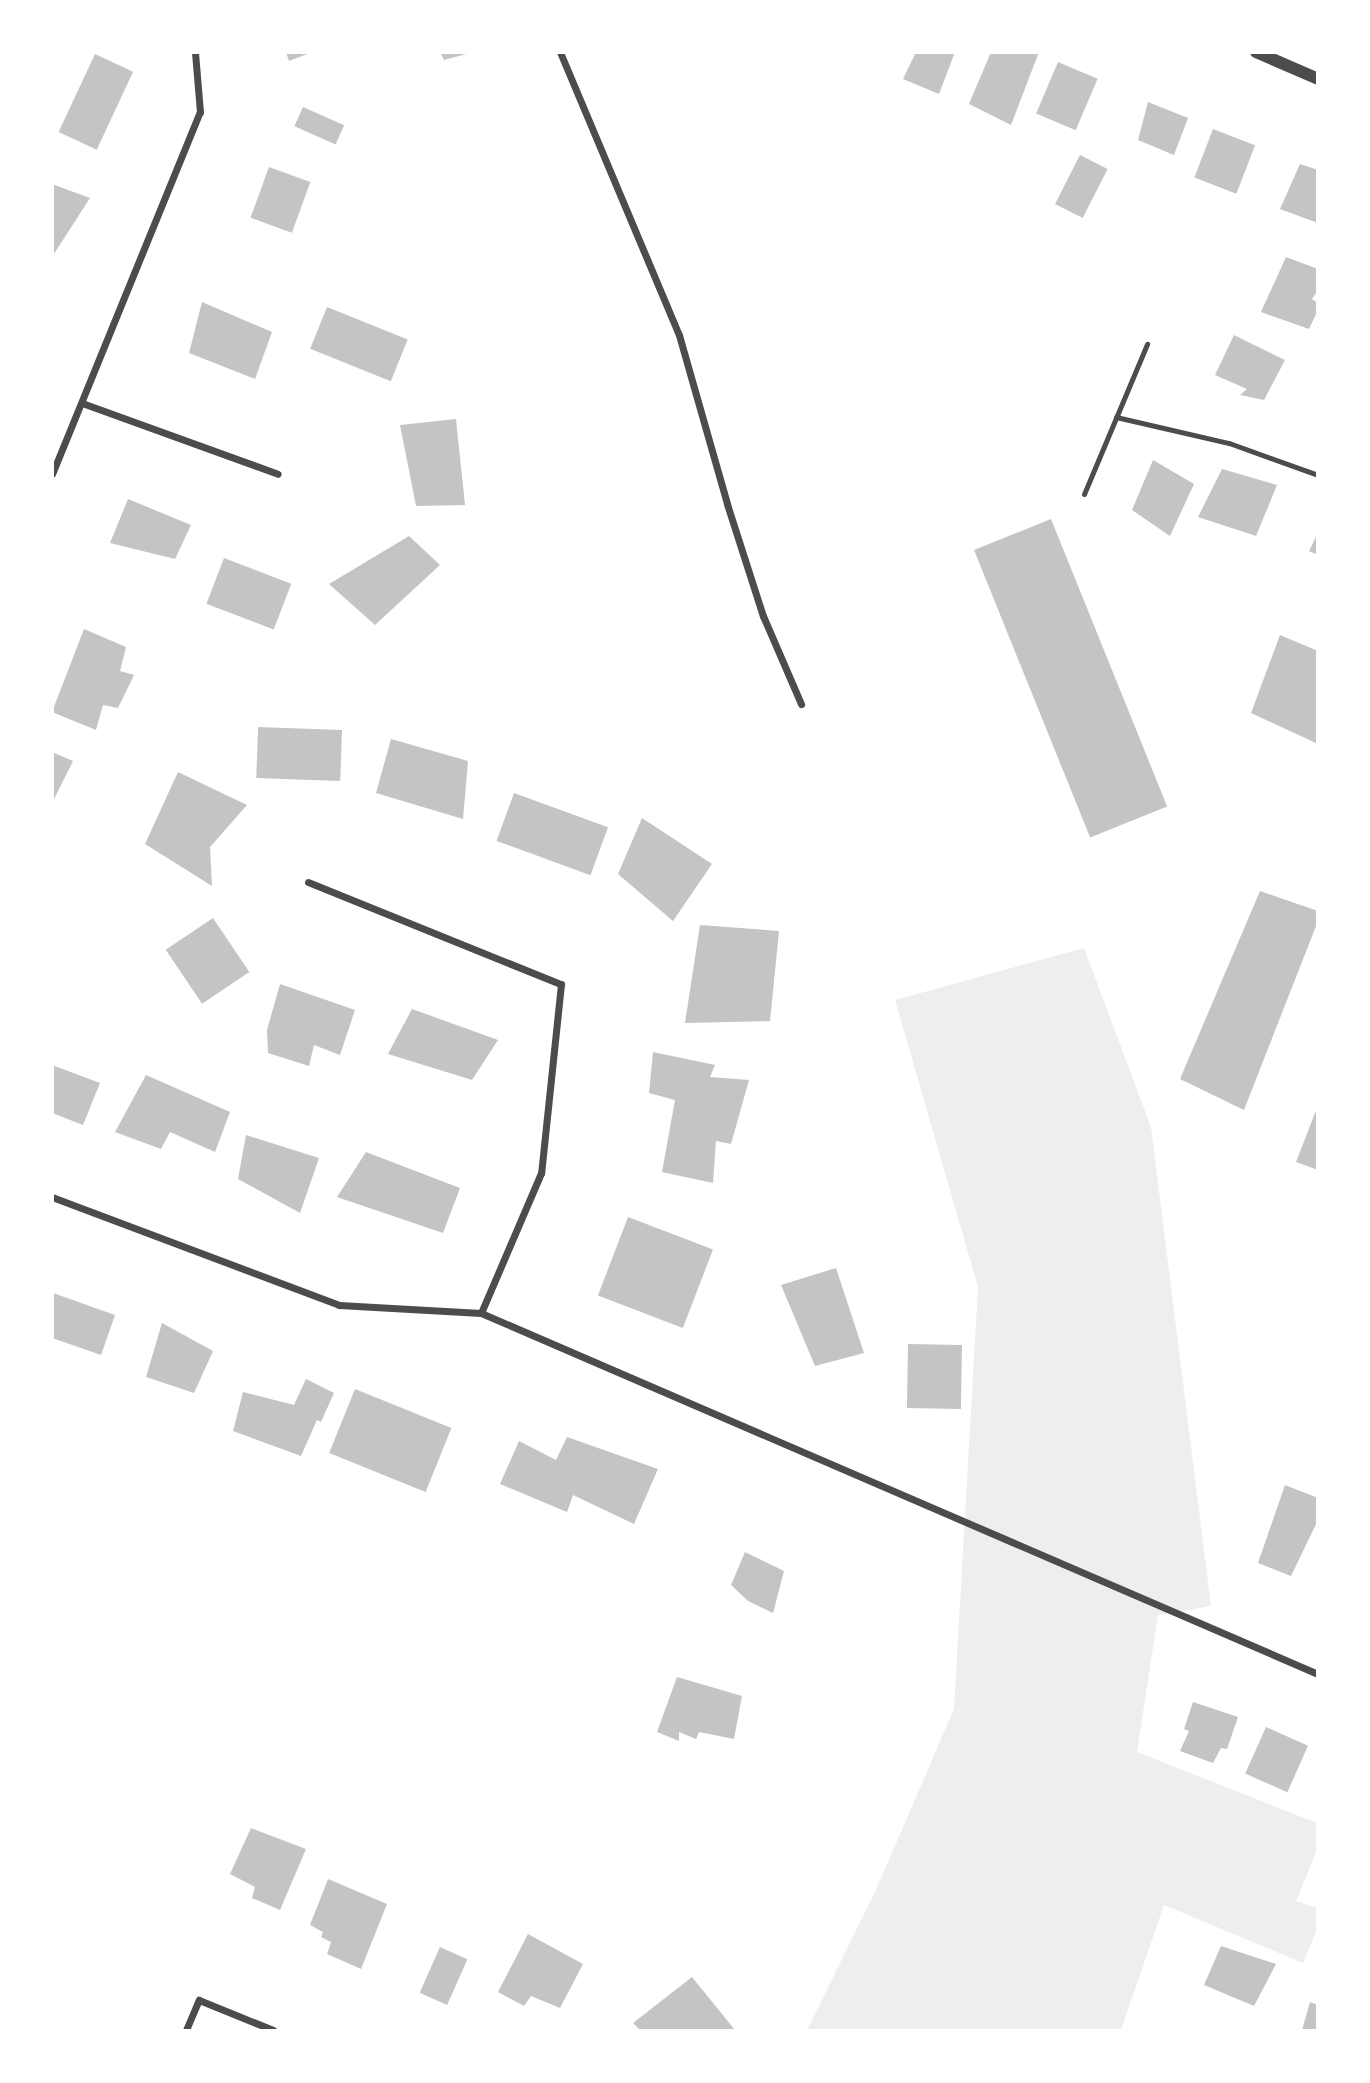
<!DOCTYPE html>
<html>
<head>
<meta charset="utf-8">
<style>
	body { margin:0 }
	#map { position:relative; width:1370px; height:2083px; overflow:hidden; background:#fff; font-family:Barlow,sans-serif }
	div>[style] { position:absolute }
	.green>* { inset:0; background:#eee }
	.building>* { inset:0; background:#c4c4c4; transform-origin:0 0 }
	.service>* { height:5px; margin:-2.5px; padding:0 2.5px; transform-origin:2.5px; border-radius:2.5px; background:#4c4c4c }
	.minor>* { height:7px; margin:-3.5px; padding:0 3.5px; transform-origin:3.5px; border-radius:3.5px; background:#4c4c4c }
	.tertiary>* { height:12px; margin:-6px; padding:0 6px; transform-origin:6px; border-radius:6px; background:#4c4c4c }
	span { translate:-50% -50%; white-space:nowrap; text-align:center; line-height:1.15; -webkit-text-stroke:5px #fff; paint-order:stroke }
	.frame { position:absolute; inset:0; border:54px solid #fff; pointer-events:none }
</style>
</head>
<body>
<div id="map">
	<div class="green">
		<div style="clip-path:polygon(1084px 948px,1151px 1127px,1211px 1606px,1158px 1615px,1137px 1752px,1317px 1823px,1317px 1850px,1296px 1901px,1317px 1908px,1317px 1929px,1303px 1963px,1164px 1905px,1121px 2030px,807px 2030px,875px 1892px,954px 1709px,978px 1287px,895px 1000px)"></div>
	</div>
	<div class="building">
		<div style="clip-path:polygon(286px 52px,310px 52px,310px 53px,289px 61px)"></div>
		<div style="clip-path:polygon(440px 52px,470px 52px,470px 53px,444px 60px)"></div>
		<div style="clip-path:polygon(916px 52px,955px 52px,939px 94px,903px 79px)"></div>
		<div style="clip-path:polygon(991px 52px,1039px 52px,1011px 125px,969px 104px)"></div>
		<div style="left:95px;top:54px;width:42px;height:86px;rotate:25deg"></div>
		<div style="left:1058px;top:62px;width:43px;height:56px;rotate:23deg"></div>
		<div style="clip-path:polygon(1148px 102px,1188px 118px,1174px 155px,1138px 140px)"></div>
		<div style="left:303px;top:107px;width:45px;height:21px;rotate:24deg"></div>
		<div style="left:1213px;top:129px;width:45px;height:52px;rotate:21deg"></div>
		<div style="left:1080px;top:155px;width:31px;height:55px;rotate:27deg"></div>
		<div style="clip-path:polygon(1300px 164px,1318px 170px,1318px 223px,1280px 209px)"></div>
		<div style="left:269px;top:167px;width:44px;height:54px;rotate:20deg"></div>
		<div style="clip-path:polygon(52px 184px,90px 198px,52px 257px)"></div>
		<div style="clip-path:polygon(1286px 257px,1318px 269px,1318px 290px,1312px 299px,1318px 303px,1318px 310px,1309px 329px,1261px 312px)"></div>
		<div style="clip-path:polygon(202px 302px,272px 332px,255px 379px,189px 353px)"></div>
		<div style="left:327px;top:307px;width:87px;height:45px;rotate:22deg"></div>
		<div style="clip-path:polygon(1234px 335px,1285px 360px,1264px 400px,1240px 395px,1247px 389px,1215px 375px)"></div>
		<div style="clip-path:polygon(456px 419px,465px 505px,416px 506px,400px 425px)"></div>
		<div style="clip-path:polygon(1153px 460px,1194px 484px,1170px 536px,1132px 510px)"></div>
		<div style="clip-path:polygon(1222px 469px,1277px 485px,1256px 536px,1198px 517px)"></div>
		<div style="clip-path:polygon(128px 499px,191px 525px,175px 559px,110px 543px)"></div>
		<div style="left:1051px;top:519px;width:310px;height:83px;rotate:68deg"></div>
		<div style="clip-path:polygon(1318px 533px,1318px 555px,1309px 551px)"></div>
		<div style="clip-path:polygon(409px 536px,440px 565px,375px 625px,329px 584px)"></div>
		<div style="left:224px;top:558px;width:72px;height:49px;rotate:21deg"></div>
		<div style="clip-path:polygon(84px 629px,126px 647px,120px 671px,134px 675px,118px 708px,103px 705px,96px 730px,52px 712px)"></div>
		<div style="clip-path:polygon(1280px 635px,1318px 651px,1318px 744px,1251px 713px)"></div>
		<div style="left:342px;top:730px;width:51px;height:84px;rotate:92deg"></div>
		<div style="clip-path:polygon(391px 739px,468px 761px,463px 819px,376px 793px)"></div>
		<div style="clip-path:polygon(52px 752px,73px 761px,52px 803px)"></div>
		<div style="clip-path:polygon(178px 772px,247px 805px,210px 847px,212px 886px,145px 844px)"></div>
		<div style="left:514px;top:793px;width:100px;height:51px;rotate:20deg"></div>
		<div style="clip-path:polygon(642px 818px,712px 864px,673px 921px,618px 874px)"></div>
		<div style="clip-path:polygon(1260px 891px,1318px 911px,1318px 921px,1244px 1110px,1180px 1079px)"></div>
		<div style="left:213px;top:918px;width:65px;height:57px;rotate:56deg"></div>
		<div style="clip-path:polygon(700px 925px,779px 931px,770px 1021px,685px 1023px)"></div>
		<div style="clip-path:polygon(280px 984px,355px 1010px,340px 1055px,314px 1045px,309px 1066px,268px 1053px,267px 1030px)"></div>
		<div style="clip-path:polygon(412px 1009px,498px 1040px,472px 1080px,388px 1054px)"></div>
		<div style="clip-path:polygon(653px 1052px,715px 1065px,710px 1077px,749px 1080px,731px 1144px,716px 1141px,713px 1183px,662px 1172px,675px 1100px,649px 1093px)"></div>
		<div style="clip-path:polygon(52px 1065px,100px 1083px,83px 1125px,52px 1113px)"></div>
		<div style="clip-path:polygon(146px 1075px,230px 1112px,215px 1152px,170px 1132px,161px 1149px,115px 1132px)"></div>
		<div style="clip-path:polygon(1317px 1108px,1318px 1108px,1318px 1170px,1296px 1162px)"></div>
		<div style="clip-path:polygon(246px 1135px,319px 1158px,300px 1213px,238px 1179px)"></div>
		<div style="clip-path:polygon(366px 1152px,460px 1188px,443px 1233px,337px 1197px)"></div>
		<div style="left:628px;top:1217px;width:91px;height:84px;rotate:21deg"></div>
		<div style="clip-path:polygon(836px 1268px,864px 1353px,815px 1366px,781px 1285px)"></div>
		<div style="clip-path:polygon(53px 1293px,115px 1315px,101px 1355px,52px 1338px)"></div>
		<div style="clip-path:polygon(162px 1323px,213px 1351px,194px 1393px,146px 1377px)"></div>
		<div style="left:908px;top:1344px;width:54px;height:64px;rotate:1deg"></div>
		<div style="clip-path:polygon(306px 1379px,334px 1393px,321px 1422px,317px 1420px,301px 1456px,233px 1431px,243px 1392px,294px 1405px)"></div>
		<div style="left:355px;top:1389px;width:104px;height:69px;rotate:22deg"></div>
		<div style="clip-path:polygon(567px 1437px,658px 1469px,634px 1524px,573px 1495px,567px 1512px,500px 1484px,519px 1441px,556px 1460px)"></div>
		<div style="clip-path:polygon(1285px 1485px,1318px 1498px,1318px 1520px,1291px 1576px,1258px 1563px)"></div>
		<div style="clip-path:polygon(745px 1552px,784px 1571px,773px 1613px,748px 1601px,731px 1585px)"></div>
		<div style="clip-path:polygon(677px 1677px,742px 1696px,734px 1739px,699px 1732px,696px 1739px,679px 1732px,679px 1741px,657px 1732px)"></div>
		<div style="clip-path:polygon(1193px 1702px,1238px 1717px,1227px 1749px,1221px 1748px,1213px 1763px,1180px 1751px,1189px 1731px,1184px 1729px)"></div>
		<div style="left:1266px;top:1727px;width:46px;height:51px;rotate:24deg"></div>
		<div style="clip-path:polygon(251px 1828px,306px 1849px,280px 1910px,252px 1898px,255px 1887px,230px 1874px)"></div>
		<div style="clip-path:polygon(328px 1879px,387px 1904px,361px 1969px,327px 1954px,331px 1942px,321px 1937px,323px 1932px,310px 1925px)"></div>
		<div style="clip-path:polygon(528px 1934px,583px 1964px,560px 2008px,531px 1996px,524px 2006px,498px 1992px)"></div>
		<div style="clip-path:polygon(1221px 1946px,1276px 1964px,1254px 2006px,1204px 1985px)"></div>
		<div style="left:440px;top:1947px;width:30px;height:50px;rotate:24deg"></div>
		<div style="clip-path:polygon(692px 1977px,735px 2030px,640px 2030px,633px 2023px)"></div>
		<div style="clip-path:polygon(1310px 2002px,1318px 2005px,1318px 2030px,1302px 2030px)"></div>
	</div>
	<div class="service">
		<div style="left:1116px;top:417px;width:116px;rotate:13deg"></div>
		<div style="left:1229px;top:443px;width:95px;rotate:19.8deg"></div>
		<div style="left:1084px;top:494px;width:163px;rotate:-67.2deg"></div>
	</div>
	<div class="minor">
		<div style="left:560px;top:52px;width:307px;rotate:67.2deg"></div>
		<div style="left:679px;top:335px;width:176px;rotate:74.1deg"></div>
		<div style="left:727px;top:504px;width:118px;rotate:72.2deg"></div>
		<div style="left:763px;top:616px;width:96px;rotate:66.6deg"></div>
		<div style="left:82px;top:403px;width:208px;rotate:19.9deg"></div>
		<div style="left:52px;top:474px;width:391px;rotate:-67.8deg"></div>
		<div style="left:200px;top:112px;width:60px;rotate:-94.8deg"></div>
		<div style="left:308px;top:882px;width:273px;rotate:22deg"></div>
		<div style="left:561px;top:984px;width:190px;rotate:96deg"></div>
		<div style="left:541px;top:1173px;width:152px;rotate:113.2deg"></div>
		<div style="left:52px;top:1197px;width:307px;rotate:20.6deg"></div>
		<div style="left:339px;top:1305px;width:142px;rotate:3.2deg"></div>
		<div style="left:481px;top:1313px;width:912px;rotate:23.33deg"></div>
		<div style="left:186px;top:2030px;width:33px;rotate:-67deg"></div>
		<div style="left:199px;top:2000px;width:80px;rotate:22.1deg"></div>
	</div>
	<div class="tertiary">
		<div style="left:1256px;top:52px;width:68px;rotate:23.5deg"></div>
	</div>
	<div class="frame"></div>
</div>
</body>
</html>
